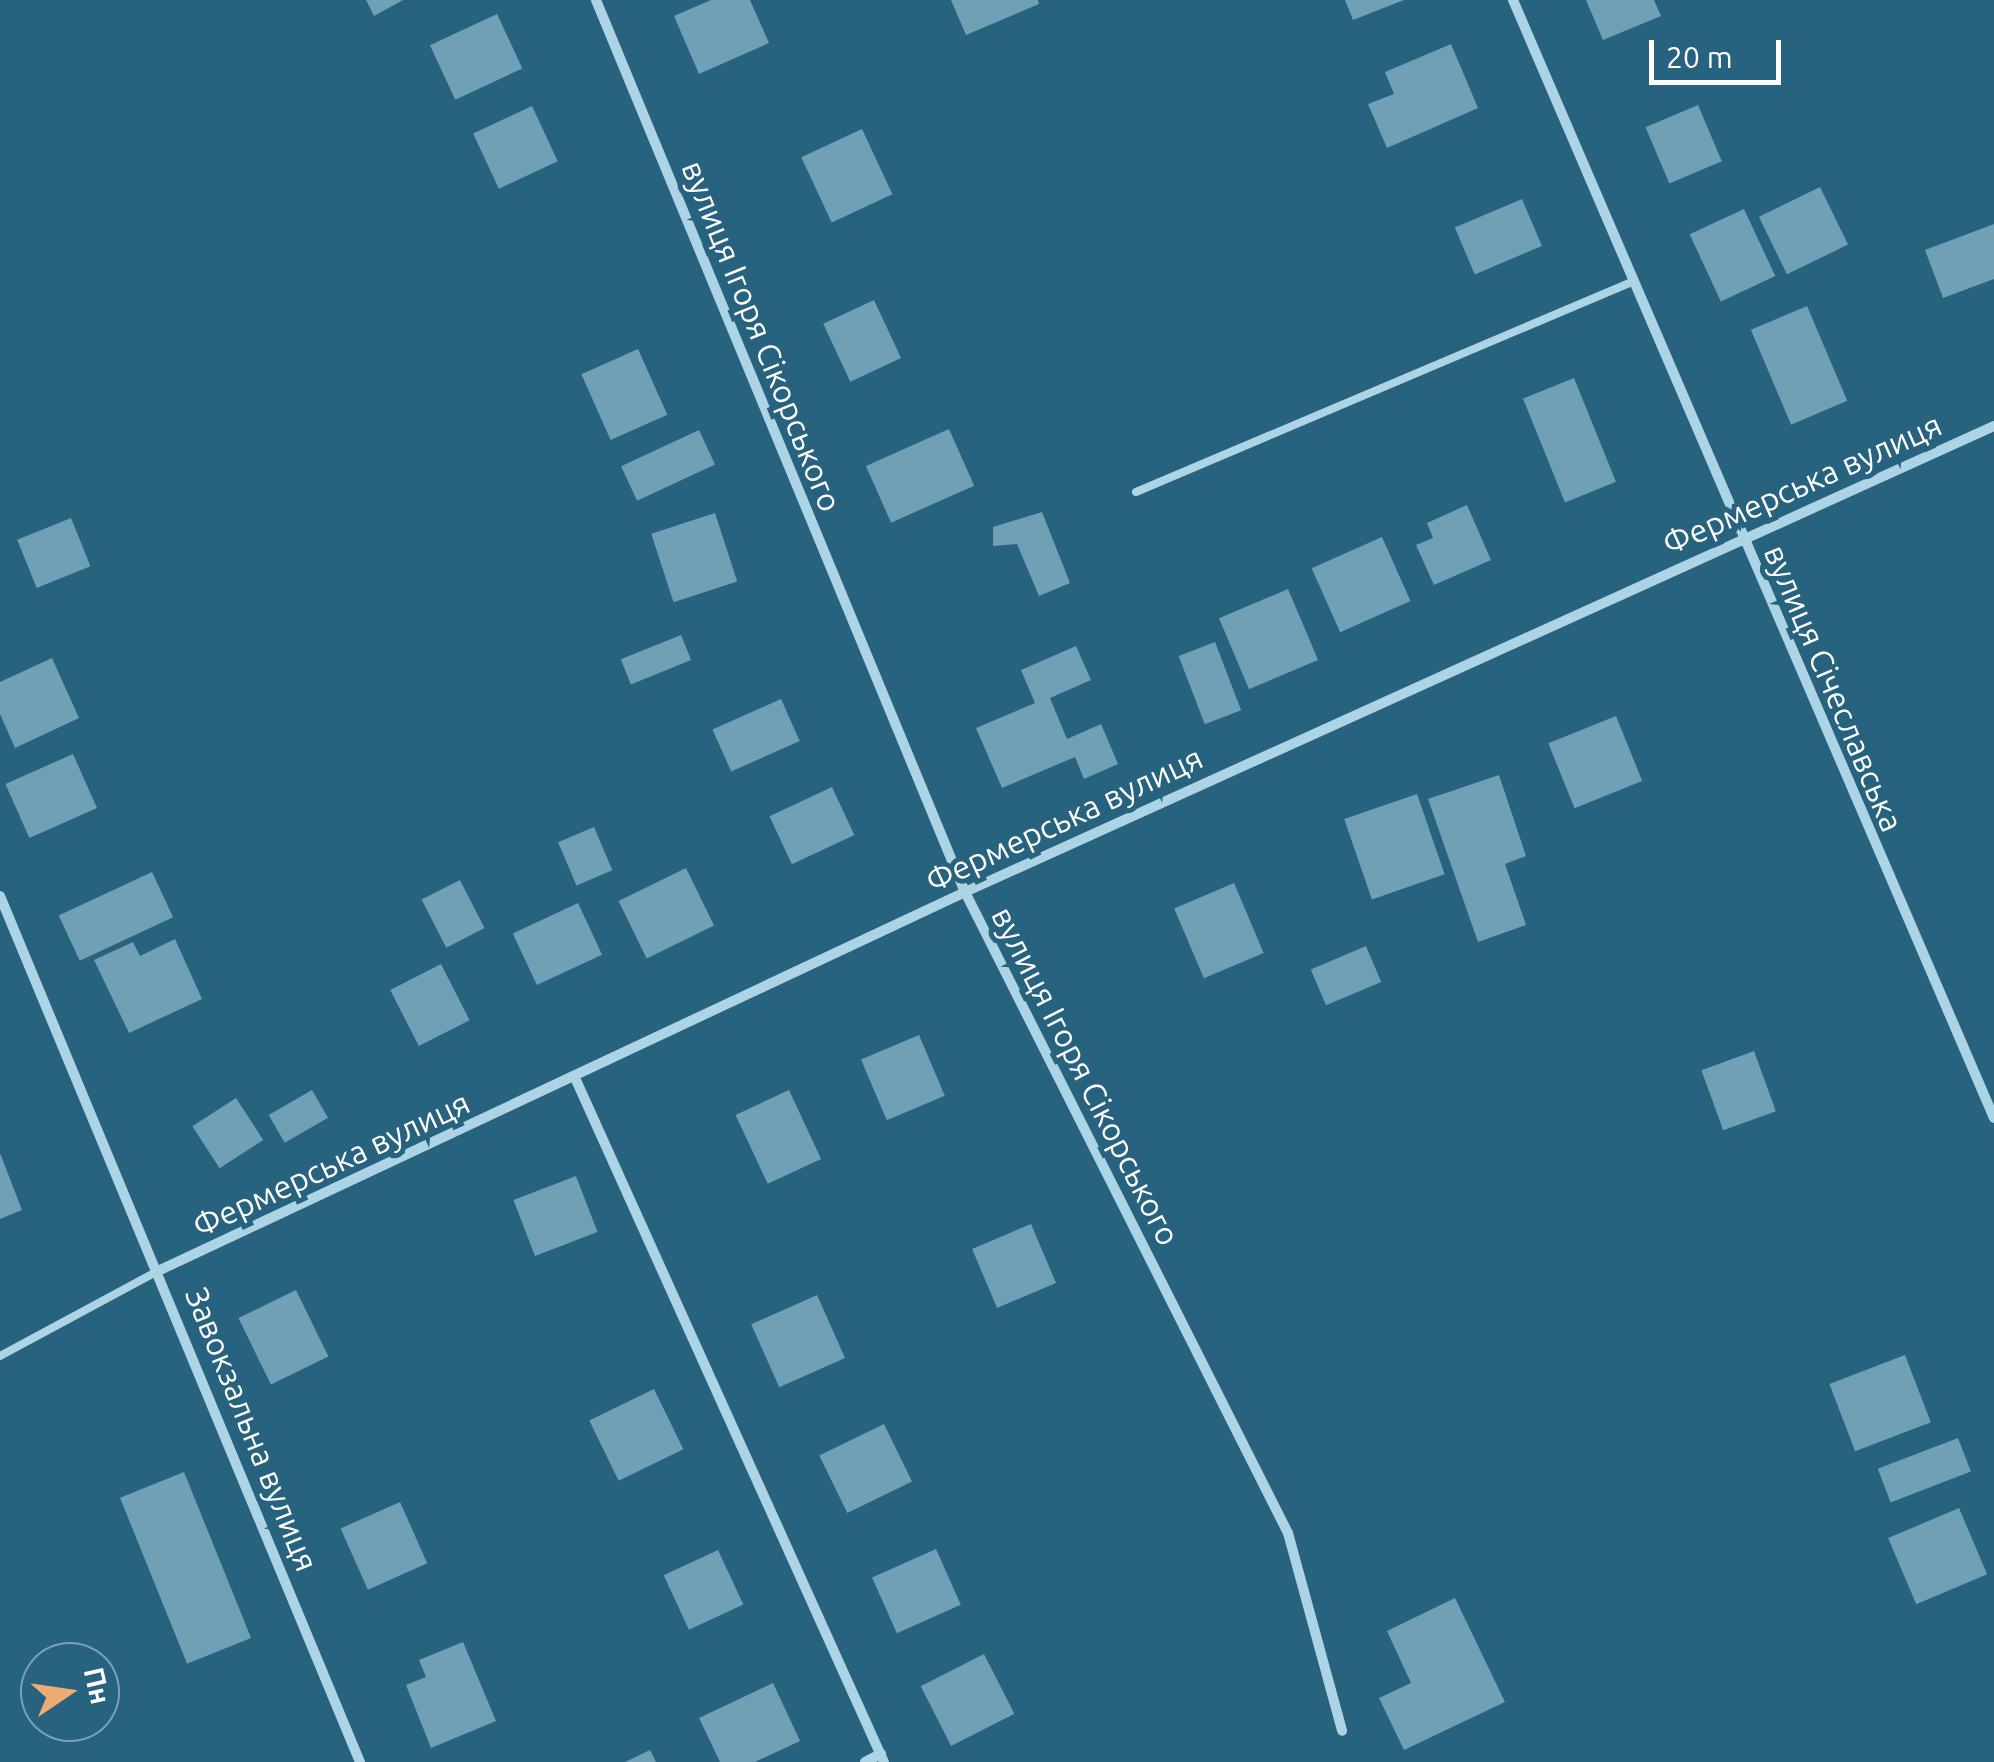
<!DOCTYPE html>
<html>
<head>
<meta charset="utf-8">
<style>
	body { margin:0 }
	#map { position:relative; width:1994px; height:1762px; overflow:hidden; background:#27627e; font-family:Ubuntu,sans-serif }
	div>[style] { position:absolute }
	.building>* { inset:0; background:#6fa0b6; transform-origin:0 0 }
	.service>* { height:8px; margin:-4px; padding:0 4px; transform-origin:4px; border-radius:4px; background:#acd4e5 }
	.minor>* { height:10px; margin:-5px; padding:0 5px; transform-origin:5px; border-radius:5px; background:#acd4e5 }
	span { translate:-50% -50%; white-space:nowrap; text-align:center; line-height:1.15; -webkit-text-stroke:10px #27627e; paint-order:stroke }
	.street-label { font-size:32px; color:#fff }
	.north { position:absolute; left:20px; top:1642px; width:100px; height:100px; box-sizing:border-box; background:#27627e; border:2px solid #7da1b2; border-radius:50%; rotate:77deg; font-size:28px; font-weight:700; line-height:40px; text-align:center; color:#fff }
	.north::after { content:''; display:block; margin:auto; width:35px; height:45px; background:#edac72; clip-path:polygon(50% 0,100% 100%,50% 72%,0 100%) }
	.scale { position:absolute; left:1649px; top:40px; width:132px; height:45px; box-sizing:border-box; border:5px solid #fff; border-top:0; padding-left:12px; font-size:30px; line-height:35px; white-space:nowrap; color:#fff; -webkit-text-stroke:8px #27627e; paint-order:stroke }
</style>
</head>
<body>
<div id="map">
	<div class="building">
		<div style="clip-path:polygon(366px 0,403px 0,374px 16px)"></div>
		<div style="clip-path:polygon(711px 0,750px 0,769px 43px,699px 74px,674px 16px)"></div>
		<div style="clip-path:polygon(951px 0,1038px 0,1039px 4px,966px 35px)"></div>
		<div style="clip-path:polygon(1345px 0,1404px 0,1353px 20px)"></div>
		<div style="clip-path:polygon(1586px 0,1654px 0,1661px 16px,1603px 40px)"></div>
		<div style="left:497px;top:14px;width:60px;height:74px;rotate:65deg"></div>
		<div style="clip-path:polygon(1451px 44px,1478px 108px,1387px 148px,1368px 104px,1394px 94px,1385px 72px)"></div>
		<div style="left:1698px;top:105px;width:61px;height:57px;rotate:67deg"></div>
		<div style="left:532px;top:106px;width:61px;height:65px;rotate:65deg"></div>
		<div style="left:862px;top:129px;width:72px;height:67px;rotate:65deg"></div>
		<div style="left:1820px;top:187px;width:64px;height:68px;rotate:64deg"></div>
		<div style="left:1522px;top:199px;width:51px;height:73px;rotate:67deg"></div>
		<div style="left:1744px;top:209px;width:74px;height:60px;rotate:65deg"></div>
		<div style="clip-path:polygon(1994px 224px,1994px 279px,1943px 298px,1925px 250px)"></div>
		<div style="left:874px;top:300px;width:64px;height:56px;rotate:65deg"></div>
		<div style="left:1807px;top:306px;width:103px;height:61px;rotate:67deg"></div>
		<div style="left:638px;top:349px;width:72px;height:62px;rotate:66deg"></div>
		<div style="left:1574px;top:378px;width:112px;height:55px;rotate:68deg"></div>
		<div style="left:949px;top:429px;width:62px;height:91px;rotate:66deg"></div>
		<div style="left:699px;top:430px;width:38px;height:86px;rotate:65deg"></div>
		<div style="clip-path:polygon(1467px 505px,1491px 560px,1434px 585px,1416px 545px,1433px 538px,1427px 523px)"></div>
		<div style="clip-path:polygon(1042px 512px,1070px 583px,1039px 596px,1017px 544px,993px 546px,993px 527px)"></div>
		<div style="left:715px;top:513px;width:72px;height:67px;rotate:72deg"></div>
		<div style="left:71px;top:518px;width:52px;height:58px;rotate:68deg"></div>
		<div style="left:1382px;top:537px;width:70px;height:77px;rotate:66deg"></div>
		<div style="left:1288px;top:589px;width:77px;height:75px;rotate:67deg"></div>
		<div style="left:681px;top:635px;width:27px;height:65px;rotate:68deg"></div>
		<div style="left:1215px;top:642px;width:73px;height:39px;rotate:69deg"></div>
		<div style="clip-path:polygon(1076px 646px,1091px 680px,1050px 698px,1067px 739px,1101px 724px,1118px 764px,1084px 779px,1075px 757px,1002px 788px,976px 728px,1035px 703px,1021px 670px)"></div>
		<div style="clip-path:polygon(52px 658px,79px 718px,15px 748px,0 714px,0 682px)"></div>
		<div style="left:781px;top:699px;width:46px;height:75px;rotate:66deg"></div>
		<div style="left:1616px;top:716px;width:70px;height:73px;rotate:68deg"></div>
		<div style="left:73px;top:754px;width:59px;height:74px;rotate:66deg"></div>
		<div style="clip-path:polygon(1499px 775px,1526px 856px,1505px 864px,1526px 925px,1478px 942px,1428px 799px)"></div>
		<div style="left:832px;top:787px;width:53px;height:69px;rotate:65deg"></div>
		<div style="left:1417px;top:794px;width:85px;height:77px;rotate:71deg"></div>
		<div style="left:594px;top:827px;width:47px;height:39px;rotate:67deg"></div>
		<div style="left:686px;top:868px;width:64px;height:75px;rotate:64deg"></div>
		<div style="left:152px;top:872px;width:50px;height:103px;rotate:65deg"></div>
		<div style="left:460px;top:880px;width:54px;height:43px;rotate:63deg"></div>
		<div style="left:1234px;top:883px;width:76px;height:65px;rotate:67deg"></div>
		<div style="left:578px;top:903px;width:57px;height:72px;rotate:65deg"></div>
		<div style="clip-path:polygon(175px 939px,202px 999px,129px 1033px,94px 960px,133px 942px,140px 956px)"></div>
		<div style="left:1366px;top:946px;width:39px;height:60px;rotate:67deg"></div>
		<div style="left:441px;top:964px;width:63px;height:57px;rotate:63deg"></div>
		<div style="left:919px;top:1035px;width:66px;height:63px;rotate:67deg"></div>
		<div style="left:1754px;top:1051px;width:64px;height:56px;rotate:70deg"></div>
		<div style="left:312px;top:1090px;width:32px;height:50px;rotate:60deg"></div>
		<div style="left:789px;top:1090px;width:76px;height:59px;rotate:65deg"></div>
		<div style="left:236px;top:1098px;width:50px;height:52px;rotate:57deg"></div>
		<div style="clip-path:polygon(0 1153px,22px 1210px,0 1219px)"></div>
		<div style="left:576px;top:1176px;width:60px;height:67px;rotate:69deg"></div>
		<div style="left:1031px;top:1224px;width:64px;height:64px;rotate:67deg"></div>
		<div style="left:296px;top:1290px;width:74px;height:64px;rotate:64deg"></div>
		<div style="left:817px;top:1295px;width:69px;height:72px;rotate:66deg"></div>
		<div style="left:1905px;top:1355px;width:72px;height:81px;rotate:69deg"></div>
		<div style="left:654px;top:1389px;width:67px;height:72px;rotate:64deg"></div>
		<div style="left:884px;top:1424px;width:64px;height:72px;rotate:64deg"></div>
		<div style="left:1958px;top:1438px;width:36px;height:86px;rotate:69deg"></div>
		<div style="left:184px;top:1472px;width:179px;height:69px;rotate:68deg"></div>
		<div style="left:400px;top:1502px;width:67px;height:65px;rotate:66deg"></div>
		<div style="left:1959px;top:1508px;width:72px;height:77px;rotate:67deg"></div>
		<div style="left:936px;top:1549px;width:61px;height:70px;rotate:66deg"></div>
		<div style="left:718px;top:1550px;width:60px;height:60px;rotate:65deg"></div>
		<div style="clip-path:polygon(1455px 1598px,1505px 1702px,1404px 1750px,1379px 1698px,1411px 1683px,1387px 1631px)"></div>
		<div style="clip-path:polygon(463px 1642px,496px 1721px,431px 1748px,406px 1685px,426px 1677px,419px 1660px)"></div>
		<div style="left:984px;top:1654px;width:67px;height:71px;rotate:63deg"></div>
		<div style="clip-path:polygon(773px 1683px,800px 1741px,755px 1762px,720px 1762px,699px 1718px)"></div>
		<div style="clip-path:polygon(650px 1750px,656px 1762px,625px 1762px)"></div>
	</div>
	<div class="service">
		<div style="left:1136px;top:492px;width:541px;rotate:-22.96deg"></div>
		<div style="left:0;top:1356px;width:182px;rotate:-28.3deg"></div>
	</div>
	<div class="minor">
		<div style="left:596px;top:0;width:965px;rotate:67.53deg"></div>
		<div style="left:965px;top:892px;width:718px;rotate:63.26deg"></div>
		<div style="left:1288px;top:1533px;width:205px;rotate:74.7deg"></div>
		<div style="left:1513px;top:0;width:1217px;rotate:66.72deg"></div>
		<div style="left:0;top:896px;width:938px;rotate:67.43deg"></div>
		<div style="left:576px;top:1080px;width:748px;rotate:65.7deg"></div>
		<div style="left:160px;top:1270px;width:889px;rotate:-25.15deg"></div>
		<div style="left:965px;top:892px;width:1130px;rotate:-24.36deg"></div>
		<div style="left:865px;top:1762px;width:18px;rotate:-27deg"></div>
	</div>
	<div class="street-label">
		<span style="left:762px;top:336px;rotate:68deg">вулиця Ігоря Сікорського</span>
		<span style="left:1802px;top:484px;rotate:-24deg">Фермерська вулиця</span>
		<span style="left:1834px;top:688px;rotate:67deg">вулиця Січеславська</span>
		<span style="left:1064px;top:819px;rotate:-25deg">Фермерська вулиця</span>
		<span style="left:1086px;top:1076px;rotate:63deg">вулиця Ігоря Сікорського</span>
		<span style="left:331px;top:1164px;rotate:-25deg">Фермерська вулиця</span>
		<span style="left:252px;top:1429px;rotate:68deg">Завокзальна вулиця</span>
	</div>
	<div class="north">Пн</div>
	<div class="scale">20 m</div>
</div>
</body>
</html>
